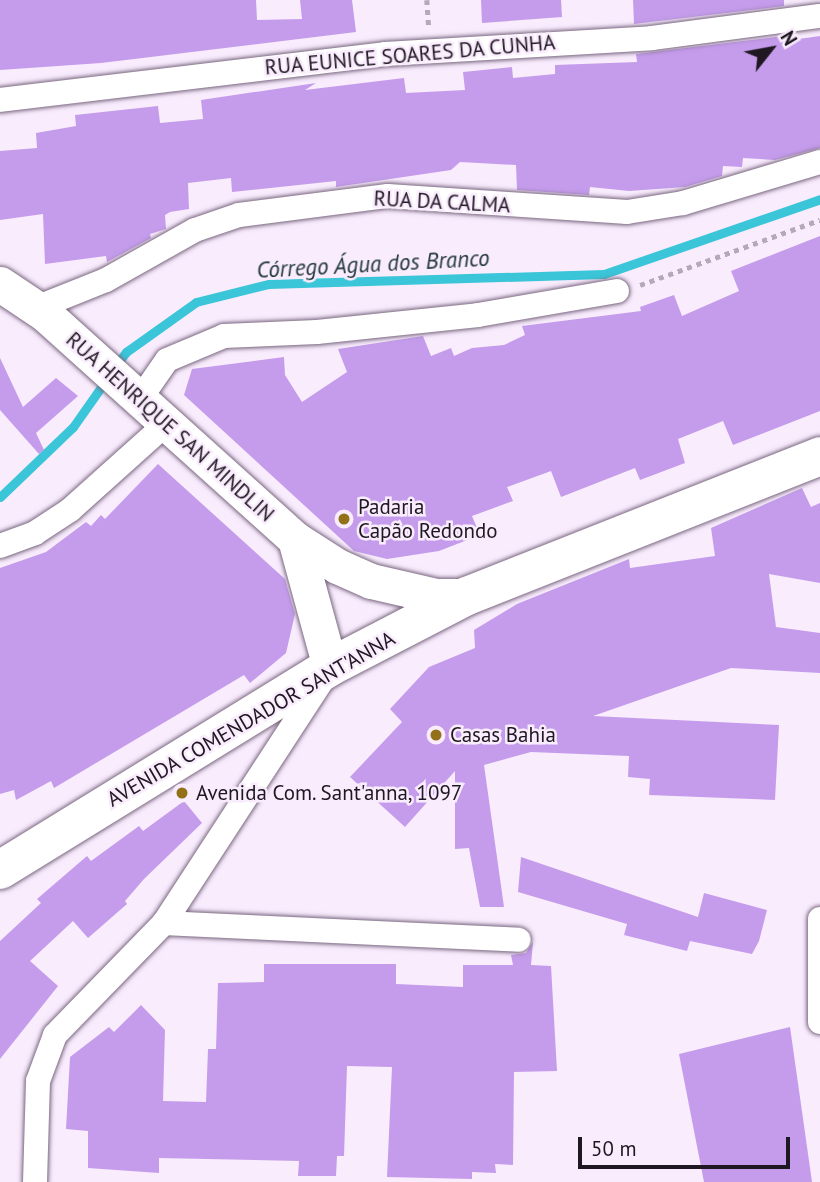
<!DOCTYPE html>
<html>
<head>
<meta charset="utf-8">
<style>
	body { margin:0 }
	#map { position:relative; width:820px; height:1182px; overflow:hidden; background:#f9ecfd; font-family:"PT Sans",sans-serif }
	div>[style] { position:absolute }
	.stream>* { height:9px; margin:-4.5px; padding:0 4.5px; transform-origin:4.5px; border-radius:4.5px; background:#3ac5d8 }
	.building>* { inset:0; background:#c49ceb }
	.path>* { height:4.5px; margin-top:-2.25px; transform-origin:0; background:repeating-linear-gradient(90deg,#b4a9b8 0 5px,transparent 0 10px) }
	.roads { filter:drop-shadow(0 0 2px #7a6780) drop-shadow(0 0 2px #7a6780) }
	.minor>* { height:24px; margin:-12px; padding:0 12px; transform-origin:12px; border-radius:12px; background:#fff }
	.secondary>* { height:35px; margin:-17.5px; padding:0 17.5px; transform-origin:17.5px; border-radius:17.5px; background:#fff }
	.primary>* { height:38px; margin:-19px; padding:0 19px; transform-origin:19px; border-radius:19px; background:#fff }
	.dots>* { width:19px; height:19px; translate:-50% -50%; box-sizing:border-box; border:4px solid #f9ecfd; border-radius:50% }
	span { translate:-50% -50%; white-space:nowrap; text-align:center; line-height:1.15; -webkit-text-stroke:5px #f9ecfd; paint-order:stroke }
	.street-label { font-size:21px; color:#1f1721 }
	.poi-label { font-size:21px; color:#1f1721 }
	.left { translate:0 -50%; text-align:left }
	.water-label { font-size:23px; color:#1e3538; font-style:italic }
	.north { position:absolute; left:736px; top:14px; width:70px; height:70px; -webkit-text-stroke:5px #f9ecfd; paint-order:stroke; rotate:59deg; font-size:19px; font-weight:700; line-height:28px; text-align:center; color:#1f1721 }
	.north::after { content:''; display:block; margin:auto; width:24px; height:32px; background:#1f1721; clip-path:polygon(50% 0,100% 100%,50% 72%,0 100%) }
	.scale { position:absolute; left:578px; top:1137px; width:212px; height:32px; box-sizing:border-box; border:4px solid #1f1721; border-top:0; padding-left:9px; font-size:21px; line-height:24px; white-space:nowrap; color:#1f1721; -webkit-text-stroke:5px #f9ecfd; paint-order:stroke }
</style>
</head>
<body>
<div id="map">
	<div class="stream">
		<div style="left:114px;top:368px;width:20px;rotate:-53deg"></div>
		<div style="left:126px;top:352px;width:86px;rotate:-35.5deg"></div>
		<div style="left:196px;top:302px;width:74px;rotate:-14deg"></div>
		<div style="left:268px;top:284px;width:336px;rotate:-1.7deg"></div>
		<div style="left:604px;top:274px;width:229px;rotate:-19.1deg"></div>
		<div style="left:0;top:497px;width:101px;rotate:-43.8deg"></div>
		<div style="left:73px;top:427px;width:57px;rotate:-54.9deg"></div>
	</div>
	<div class="building">
		<div style="clip-path:polygon(0 0,256px 0,257px 20px,302px 19px,300px 0,352px 0,356px 32px,101px 63px,0 70px)"></div>
		<div style="clip-path:polygon(481px 0,561px 0,562px 17px,482px 23px)"></div>
		<div style="clip-path:polygon(633px 0,784px 0,784px 6px,634px 24px)"></div>
		<div style="clip-path:polygon(784px 36px,784px 41px,820px 36px,820px 148px,775px 160px,743px 158px,742px 167px,723px 166px,722px 176px,685px 187px,629px 191px,590px 187px,589px 195px,517px 190px,516px 165px,460px 162px,451px 170px,336px 187px,336px 181px,232px 192px,231px 178px,188px 183px,189px 209px,170px 212px,165px 215px,166px 229px,150px 234px,151px 238px,107px 262px,106px 256px,45px 264px,43px 214px,0 220px,0 151px,37px 148px,36px 133px,76px 126px,75px 115px,158px 106px,160px 123px,203px 119px,201px 100px,316px 83px,305px 90px,404px 78px,406px 93px,465px 90px,463px 72px,512px 67px,513px 78px,555px 74px,555px 65px,637px 62px,636px 54px)"></div>
		<div style="clip-path:polygon(820px 236px,820px 411px,733px 445px,723px 421px,678px 439px,685px 463px,640px 480px,635px 468px,561px 497px,551px 471px,507px 487px,513px 501px,472px 516px,480px 535px,439px 551px,387px 559px,354px 551px,184px 395px,192px 369px,284px 357px,285px 375px,302px 402px,347px 372px,338px 349px,423px 336px,431px 356px,451px 348px,454px 356px,472px 348px,504px 345px,525px 335px,522px 326px,641px 311px,640px 307px,674px 295px,682px 316px,739px 291px,731px 271px)"></div>
		<div style="clip-path:polygon(0 358px,23px 407px,56px 378px,78px 396px,36px 433px,44px 450px,39px 454px,0 410px)"></div>
		<div style="clip-path:polygon(158px 464px,285px 579px,295px 614px,286px 653px,250px 683px,244px 675px,54px 788px,51px 781px,16px 800px,14px 790px,0 794px,0 568px,46px 552px,86px 522px,91px 526px,101px 515px,105px 519px)"></div>
		<div style="clip-path:polygon(802px 488px,811px 507px,820px 503px,820px 583px,769px 574px,776px 627px,820px 633px,820px 673px,731px 668px,593px 716px,779px 725px,775px 800px,649px 795px,650px 779px,628px 777px,629px 756px,531px 752px,484px 765px,504px 907px,480px 907px,469px 848px,455px 849px,455px 771px,405px 827px,350px 777px,402px 722px,390px 709px,429px 667px,475px 648px,474px 630px,517px 604px,629px 559px,630px 568px,715px 556px,711px 528px)"></div>
		<div style="clip-path:polygon(184px 801px,202px 823px,144px 879px,125px 901px,127px 904px,88px 938px,73px 921px,30px 961px,58px 986px,0 1059px,0 941px,41px 903px,37px 899px,87px 856px,91px 861px,139px 826px,143px 831px)"></div>
		<div style="clip-path:polygon(521px 857px,698px 917px,704px 893px,767px 910px,759px 941px,752px 954px,690px 941px,687px 951px,624px 935px,627px 924px,518px 892px)"></div>
		<div style="clip-path:polygon(533px 942px,531px 965px,551px 966px,557px 1071px,514px 1072px,513px 1165px,495px 1164px,496px 1173px,472px 1172px,472px 1179px,387px 1177px,392px 1067px,347px 1066px,344px 1156px,337px 1156px,336px 1176px,298px 1176px,299px 1161px,159px 1158px,159px 1173px,88px 1168px,88px 1131px,66px 1129px,70px 1057px,109px 1027px,114px 1032px,141px 1005px,165px 1030px,163px 1101px,206px 1102px,208px 1049px,216px 1049px,218px 983px,264px 982px,264px 964px,396px 964px,396px 984px,463px 987px,463px 965px,513px 965px,511px 955px,526px 953px)"></div>
		<div style="clip-path:polygon(790px 1027px,812px 1182px,704px 1182px,679px 1054px)"></div>
	</div>
	<div class="path">
		<div style="left:427px;top:0;width:27px;rotate:86deg"></div>
		<div style="left:640px;top:285px;width:191px;rotate:-19.9deg"></div>
	</div>
	<div class="roads">
		<div class="minor">
			<div style="left:0;top:100px;width:388px;rotate:-6.8deg"></div>
			<div style="left:385px;top:54px;width:267px;rotate:-3.4deg"></div>
			<div style="left:652px;top:38px;width:169px;rotate:-7.5deg"></div>
			<div style="left:36px;top:308px;width:75px;rotate:-21.8deg"></div>
			<div style="left:106px;top:280px;width:102px;rotate:-29.3deg"></div>
			<div style="left:195px;top:230px;width:46px;rotate:-18.8deg"></div>
			<div style="left:239px;top:215px;width:150px;rotate:-7.3deg"></div>
			<div style="left:388px;top:196px;width:240px;rotate:3.8deg"></div>
			<div style="left:627px;top:212px;width:57px;rotate:-9.1deg"></div>
			<div style="left:683px;top:203px;width:143px;rotate:-16.7deg"></div>
			<div style="left:140px;top:399px;width:47px;rotate:-55.3deg"></div>
			<div style="left:167px;top:360px;width:62px;rotate:-22.8deg"></div>
			<div style="left:224px;top:336px;width:93px;rotate:-2.5deg"></div>
			<div style="left:317px;top:332px;width:162px;rotate:-6deg"></div>
			<div style="left:478px;top:315px;width:141px;rotate:-9.8deg"></div>
			<div style="left:0;top:546px;width:37px;rotate:-20deg"></div>
			<div style="left:35px;top:533px;width:42px;rotate:-33.3deg"></div>
			<div style="left:70px;top:510px;width:129px;rotate:-41.9deg"></div>
			<div style="left:820px;top:919px;width:103px;rotate:90deg"></div>
			<div style="left:164px;top:923px;width:355px;rotate:2.7deg"></div>
			<div style="left:35px;top:1182px;width:101px;rotate:-88.3deg"></div>
			<div style="left:38px;top:1081px;width:49px;rotate:-69.7deg"></div>
			<div style="left:55px;top:1035px;width:156px;rotate:-45.8deg"></div>
			<div style="left:164px;top:923px;width:295px;rotate:-56.9deg"></div>
		</div>
		<div class="secondary">
			<div style="left:0;top:284px;width:54px;rotate:33.7deg"></div>
			<div style="left:45px;top:314px;width:336px;rotate:42deg"></div>
			<div style="left:295px;top:539px;width:50px;rotate:32.7deg"></div>
			<div style="left:337px;top:566px;width:37px;rotate:24deg"></div>
			<div style="left:371px;top:581px;width:67px;rotate:13deg"></div>
			<div style="left:436px;top:596px;width:31px"></div>
			<div style="left:295px;top:539px;width:133px;rotate:74.7deg"></div>
		</div>
		<div class="primary">
			<div style="left:0;top:870px;width:387px;rotate:-31.6deg"></div>
			<div style="left:330px;top:667px;width:154px;rotate:-27.4deg"></div>
			<div style="left:467px;top:596px;width:380px;rotate:-21.6deg"></div>
		</div>
	</div>
	<div class="dots">
		<div style="left:344px;top:519px;background:#927118"></div>
		<div style="left:436px;top:735px;background:#927118"></div>
		<div style="left:182px;top:793px;background:#927118"></div>
	</div>
	<div class="street-label">
		<span style="left:410px;top:55px;rotate:-5deg">RUA EUNICE SOARES DA CUNHA</span>
		<span style="left:442px;top:202px;rotate:3deg">RUA DA CALMA</span>
		<span style="left:170px;top:427px;rotate:42deg">RUA HENRIQUE SAN MINDLIN</span>
		<span style="left:251px;top:719px;rotate:-30deg">AVENIDA COMENDADOR SANT'ANNA</span>
	</div>
	<div class="poi-label">
		<span class="left" style="left:358px;top:519px">Padaria<br>Capão Redondo</span>
		<span class="left" style="left:450px;top:735px">Casas Bahia</span>
		<span class="left" style="left:196px;top:793px">Avenida Com. Sant'anna, 1097</span>
	</div>
	<div class="water-label">
		<span style="left:373px;top:264px;rotate:-3deg">Córrego Água dos Branco</span>
	</div>
	<div class="north">N</div>
	<div class="scale">50 m</div>
</div>
</body>
</html>
